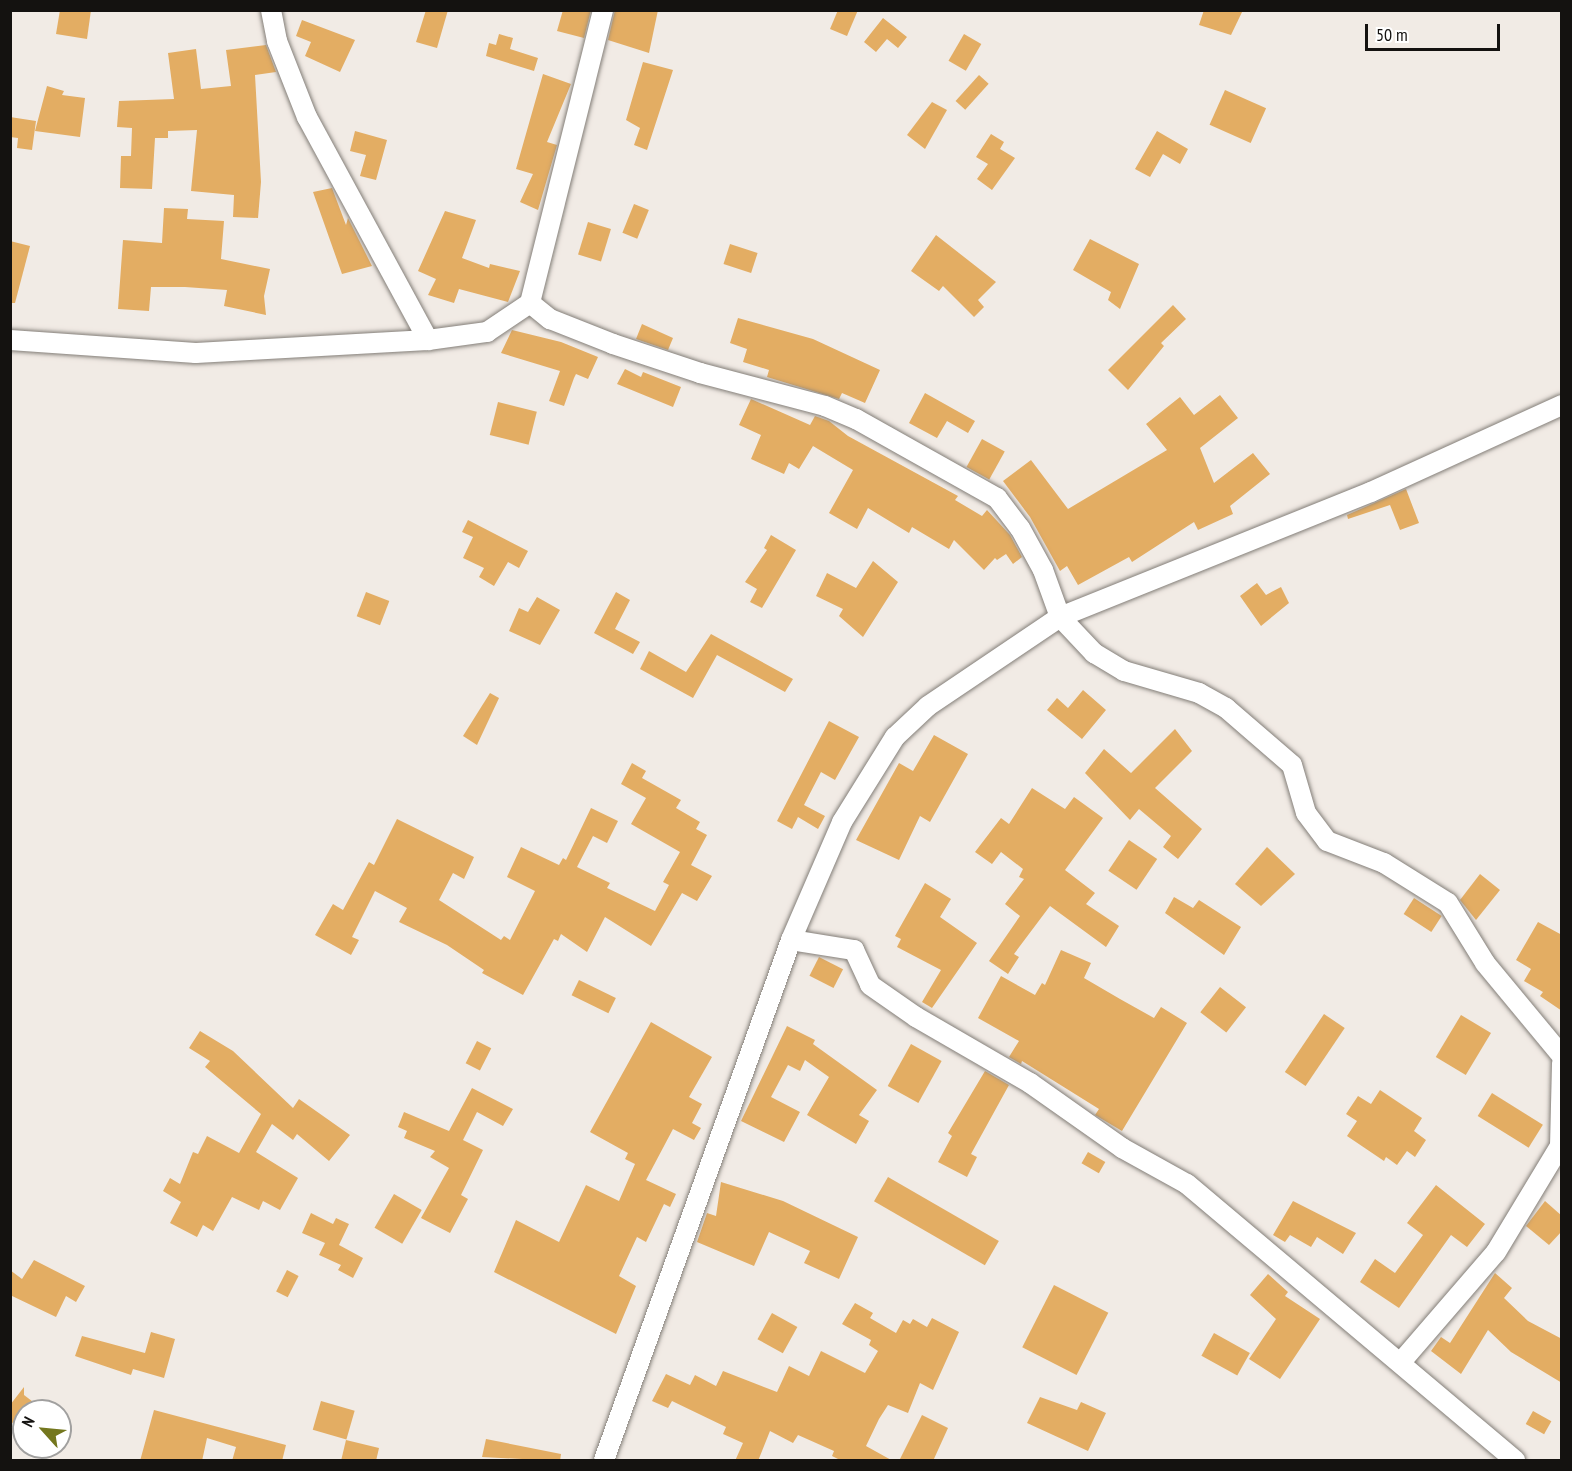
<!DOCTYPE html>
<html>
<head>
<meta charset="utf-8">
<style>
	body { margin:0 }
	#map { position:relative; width:1572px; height:1471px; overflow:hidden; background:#f1ebe5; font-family:"PT Sans Narrow",sans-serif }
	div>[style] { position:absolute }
	.building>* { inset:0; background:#e3ad63; transform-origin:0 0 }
	.roads { filter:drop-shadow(0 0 2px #837e78) drop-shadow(0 0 2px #837e78) }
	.minor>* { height:20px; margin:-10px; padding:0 10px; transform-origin:10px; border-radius:10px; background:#fff }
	span { translate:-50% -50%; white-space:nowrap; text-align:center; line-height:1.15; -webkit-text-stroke:5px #fff; paint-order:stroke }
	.frame { position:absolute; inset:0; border:12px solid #141210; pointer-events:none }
	.north { position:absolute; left:12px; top:1399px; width:60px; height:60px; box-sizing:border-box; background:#fff; border:2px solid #a1a09f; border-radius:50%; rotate:297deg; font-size:16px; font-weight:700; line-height:24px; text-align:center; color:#141210 }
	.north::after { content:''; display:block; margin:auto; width:21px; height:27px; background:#74771e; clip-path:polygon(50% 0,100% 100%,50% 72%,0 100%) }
	.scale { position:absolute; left:1365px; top:24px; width:135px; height:27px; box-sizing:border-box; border:3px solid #141210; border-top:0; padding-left:8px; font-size:18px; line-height:21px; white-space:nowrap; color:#141210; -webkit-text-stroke:4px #fff; paint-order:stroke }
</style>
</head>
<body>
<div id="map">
	<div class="building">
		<div style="clip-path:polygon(60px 10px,91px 10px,87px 39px,56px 34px)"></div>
		<div style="clip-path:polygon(426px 10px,448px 10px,437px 48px,416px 42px)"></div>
		<div style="clip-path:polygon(563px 10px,591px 10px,584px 38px,557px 31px)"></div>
		<div style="clip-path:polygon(615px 10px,658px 10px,649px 53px,608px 40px)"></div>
		<div style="clip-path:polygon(838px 10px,858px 10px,847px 36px,830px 29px)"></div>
		<div style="clip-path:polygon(1204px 10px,1243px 10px,1231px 35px,1199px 25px)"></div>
		<div style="clip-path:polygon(883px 18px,907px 37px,898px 48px,887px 39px,876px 52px,864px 42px)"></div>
		<div style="clip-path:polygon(302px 20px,355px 40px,340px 72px,305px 56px,311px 42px,296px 36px)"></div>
		<div style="clip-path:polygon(499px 34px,513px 38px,510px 49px,538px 58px,534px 71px,486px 56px,489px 43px,496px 45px)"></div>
		<div style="left:964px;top:34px;width:20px;height:31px;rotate:30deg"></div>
		<div style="clip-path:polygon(266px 45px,276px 72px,255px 75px,261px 182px,258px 218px,233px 217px,234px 195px,191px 191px,197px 130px,168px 131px,168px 138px,155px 138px,152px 189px,120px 188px,121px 156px,131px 156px,132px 128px,117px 127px,119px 101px,174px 99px,168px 53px,196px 49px,201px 89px,231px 86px,226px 50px)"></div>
		<div style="clip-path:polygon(643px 62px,673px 70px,647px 150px,634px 145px,640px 128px,626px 120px)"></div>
		<div style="clip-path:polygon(543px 74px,571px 84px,547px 142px,557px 145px,538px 210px,520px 202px,533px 174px,516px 169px)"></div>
		<div style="left:979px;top:75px;width:13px;height:35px;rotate:42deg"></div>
		<div style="clip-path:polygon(47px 86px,64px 91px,62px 95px,85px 98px,80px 137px,35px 131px)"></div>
		<div style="left:1225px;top:90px;width:45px;height:38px;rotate:24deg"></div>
		<div style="clip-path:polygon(932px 102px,947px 110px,925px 149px,907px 135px)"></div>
		<div style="clip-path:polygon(10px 117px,36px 121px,32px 150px,17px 148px,18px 138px,10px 137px)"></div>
		<div style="clip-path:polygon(355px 131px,387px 140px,376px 180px,360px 176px,366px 155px,350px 151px)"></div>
		<div style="clip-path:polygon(1157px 131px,1188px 149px,1180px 164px,1163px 154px,1150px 177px,1135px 169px)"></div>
		<div style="clip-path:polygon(991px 134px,1004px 142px,1000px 149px,1015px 158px,992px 190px,977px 179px,988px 164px,976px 157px)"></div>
		<div style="clip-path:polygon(332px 188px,346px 225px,348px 218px,372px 266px,342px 274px,313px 192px)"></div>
		<div style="left:634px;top:204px;width:16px;height:31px;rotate:22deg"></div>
		<div style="clip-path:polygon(164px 208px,188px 209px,187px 219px,224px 221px,221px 259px,270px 269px,264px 296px,266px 315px,224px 306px,227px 290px,185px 287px,151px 287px,149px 311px,118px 309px,123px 240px,162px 243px)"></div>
		<div style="clip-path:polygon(445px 211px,476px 220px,462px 258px,489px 268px,490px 264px,520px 271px,508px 302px,459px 289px,454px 303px,428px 295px,436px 279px,418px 271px)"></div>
		<div style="left:588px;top:222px;width:24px;height:34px;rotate:17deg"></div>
		<div style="clip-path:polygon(936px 235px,996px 282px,978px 300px,984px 307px,974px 317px,943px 286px,939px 291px,911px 271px)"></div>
		<div style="clip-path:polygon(1090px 239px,1139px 264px,1120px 309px,1108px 300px,1111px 292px,1073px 270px)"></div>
		<div style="clip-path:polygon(10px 241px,30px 246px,15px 303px,10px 303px)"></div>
		<div style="left:730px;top:244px;width:29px;height:21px;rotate:18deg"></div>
		<div style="clip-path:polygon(1173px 305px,1186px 319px,1161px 343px,1164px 346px,1128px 390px,1108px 370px)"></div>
		<div style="clip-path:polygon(738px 318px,813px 339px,880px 370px,865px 403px,842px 393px,839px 399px,767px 377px,769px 370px,743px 362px,747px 349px,730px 343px)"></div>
		<div style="clip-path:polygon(642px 324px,673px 338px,668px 350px,636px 339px)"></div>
		<div style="clip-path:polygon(512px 330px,561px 342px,598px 357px,588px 379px,576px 374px,574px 378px,564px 406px,549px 401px,560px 371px,501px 353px)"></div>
		<div style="clip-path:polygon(625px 369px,641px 377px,643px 372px,681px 387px,673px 407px,617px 384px)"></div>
		<div style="clip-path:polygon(925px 393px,975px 421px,968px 433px,947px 421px,937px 438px,909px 423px)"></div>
		<div style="clip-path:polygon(1220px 395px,1238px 418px,1200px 448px,1214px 483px,1253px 453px,1270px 474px,1230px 506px,1233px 514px,1198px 530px,1194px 522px,1132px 562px,1129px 557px,1078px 585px,1067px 566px,1060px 571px,1030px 517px,1003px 481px,1031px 460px,1068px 509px,1167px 450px,1146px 424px,1180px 397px,1194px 415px)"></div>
		<div style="clip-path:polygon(751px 399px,810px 425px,815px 416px,829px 421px,848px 436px,958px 496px,955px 500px,982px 516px,987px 510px,1010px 535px,1022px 557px,1013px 564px,1006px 554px,997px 560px,995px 558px,984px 570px,954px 540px,949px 549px,912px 527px,909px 533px,868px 508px,857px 529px,829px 513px,853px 470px,813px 446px,799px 469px,789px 463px,784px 474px,751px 459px,761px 435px,739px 425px)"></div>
		<div style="left:498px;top:402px;width:40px;height:34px;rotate:14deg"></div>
		<div style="left:982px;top:439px;width:26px;height:32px;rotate:29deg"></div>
		<div style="clip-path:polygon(1406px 489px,1419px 523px,1400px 530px,1390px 505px,1348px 519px,1347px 515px)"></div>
		<div style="clip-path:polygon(468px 520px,528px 551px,519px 568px,508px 562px,494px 586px,479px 577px,484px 568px,463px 558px,473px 537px,462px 532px)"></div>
		<div style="clip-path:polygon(771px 535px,796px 550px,762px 608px,750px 602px,757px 589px,745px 582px,767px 550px,764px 548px)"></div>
		<div style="clip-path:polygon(873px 561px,898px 582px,863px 637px,839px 616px,843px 609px,816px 596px,827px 573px,856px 588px)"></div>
		<div style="clip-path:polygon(1257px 583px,1266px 595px,1281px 587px,1289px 603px,1261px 626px,1240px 596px)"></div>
		<div style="left:366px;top:592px;width:25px;height:26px;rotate:21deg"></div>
		<div style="clip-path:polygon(616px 592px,630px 600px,615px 629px,640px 642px,633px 654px,594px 633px)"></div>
		<div style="clip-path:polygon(537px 597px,560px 610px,540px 645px,509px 631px,519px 608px,528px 612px)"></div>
		<div style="clip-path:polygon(711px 634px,793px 679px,785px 692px,717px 655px,693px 698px,640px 669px,649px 651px,686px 672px)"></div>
		<div style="clip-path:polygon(1083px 690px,1106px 710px,1082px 739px,1047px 710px,1057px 698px,1068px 708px)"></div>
		<div style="clip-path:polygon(490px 693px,499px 698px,477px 745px,463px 736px)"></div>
		<div style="clip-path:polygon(829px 721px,859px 737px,835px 780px,821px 772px,804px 805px,825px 816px,818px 829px,798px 817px,792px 829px,777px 821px)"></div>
		<div style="clip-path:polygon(1175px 729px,1192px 751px,1155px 788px,1202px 829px,1178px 859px,1163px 847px,1171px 836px,1139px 809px,1130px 820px,1085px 773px,1104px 749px,1131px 773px)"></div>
		<div style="clip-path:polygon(934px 735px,968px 754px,930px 822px,920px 816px,899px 860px,856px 840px,899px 763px,913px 771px)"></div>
		<div style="clip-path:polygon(632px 763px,646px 771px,642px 778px,681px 800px,676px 808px,700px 822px,696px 829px,707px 835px,691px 865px,712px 876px,697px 901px,682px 893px,651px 946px,605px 917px,587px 952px,561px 934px,558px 941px,554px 939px,523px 995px,482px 973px,484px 970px,447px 945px,399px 922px,407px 908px,375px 891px,352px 937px,359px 940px,351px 955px,315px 935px,333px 904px,343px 910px,369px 862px,374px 865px,397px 819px,474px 857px,464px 879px,453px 873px,439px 900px,501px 940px,504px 936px,510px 940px,535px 891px,507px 877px,521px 847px,559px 865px,563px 858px,566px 860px,591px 808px,618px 821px,607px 843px,593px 836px,577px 867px,610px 883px,607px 888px,655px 911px,669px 885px,663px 882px,680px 852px,631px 824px,646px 798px,621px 784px)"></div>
		<div style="clip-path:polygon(1032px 788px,1065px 809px,1074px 797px,1103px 818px,1065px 870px,1095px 893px,1086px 904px,1119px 926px,1106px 947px,1050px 906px,1014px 954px,1019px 957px,1008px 974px,989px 961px,1020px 916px,1005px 904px,1024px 879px,1019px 877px,1023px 869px,1001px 852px,992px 864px,975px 852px,1001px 818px,1009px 824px)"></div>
		<div style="left:1129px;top:840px;width:34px;height:37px;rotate:34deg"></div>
		<div style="clip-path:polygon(1267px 847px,1295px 874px,1261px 906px,1235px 884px)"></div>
		<div style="clip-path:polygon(1480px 874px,1500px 890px,1476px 920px,1460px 900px)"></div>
		<div style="clip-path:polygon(925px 883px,951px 899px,940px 917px,977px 943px,932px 1008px,922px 1002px,941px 970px,897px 947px,901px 939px,895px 936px)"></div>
		<div style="clip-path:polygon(1174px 897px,1193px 908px,1199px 900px,1241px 927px,1224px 955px,1165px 913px)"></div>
		<div style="left:1414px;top:898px;width:33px;height:19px;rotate:33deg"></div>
		<div style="clip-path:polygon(1538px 922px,1562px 935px,1562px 1011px,1540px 996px,1543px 992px,1524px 981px,1531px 969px,1516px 960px)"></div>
		<div style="clip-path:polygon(1061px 950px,1091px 963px,1084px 978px,1120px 999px,1154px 1018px,1161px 1007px,1187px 1023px,1122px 1131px,1095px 1115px,1099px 1109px,1022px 1061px,1021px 1064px,1009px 1057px,1019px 1041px,978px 1018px,1001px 976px,1035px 995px,1042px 983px,1045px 985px)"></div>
		<div style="left:819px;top:957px;width:27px;height:21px;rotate:27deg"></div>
		<div style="left:579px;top:980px;width:41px;height:17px;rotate:26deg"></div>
		<div style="left:1220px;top:987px;width:33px;height:32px;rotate:38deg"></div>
		<div style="left:1324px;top:1014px;width:25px;height:70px;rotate:34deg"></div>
		<div style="left:1461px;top:1015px;width:35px;height:49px;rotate:31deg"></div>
		<div style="clip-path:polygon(651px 1022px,712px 1057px,689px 1097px,702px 1104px,692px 1123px,701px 1128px,694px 1140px,673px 1129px,646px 1180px,676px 1194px,670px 1207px,664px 1204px,646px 1242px,637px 1237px,619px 1276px,636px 1286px,616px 1334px,494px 1272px,516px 1220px,559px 1242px,586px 1185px,619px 1201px,635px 1164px,625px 1159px,628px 1153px,590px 1132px)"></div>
		<div style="clip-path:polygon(787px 1026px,815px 1040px,813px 1044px,877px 1090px,859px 1115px,869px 1121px,856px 1144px,807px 1115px,829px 1077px,805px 1060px,800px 1071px,788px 1065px,771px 1097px,800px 1112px,784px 1142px,741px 1121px)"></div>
		<div style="clip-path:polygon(200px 1031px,233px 1051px,293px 1108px,299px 1099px,350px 1135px,329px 1161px,297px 1134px,293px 1140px,272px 1124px,256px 1152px,298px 1178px,280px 1210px,263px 1201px,259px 1210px,232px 1197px,213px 1231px,203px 1225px,197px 1237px,170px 1223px,181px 1202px,163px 1191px,170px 1178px,180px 1184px,193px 1152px,198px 1154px,207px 1136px,239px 1153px,261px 1114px,205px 1067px,210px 1061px,189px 1048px)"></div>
		<div style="left:477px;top:1041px;width:16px;height:25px;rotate:27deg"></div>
		<div style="left:911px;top:1044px;width:35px;height:48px;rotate:29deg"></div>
		<div style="clip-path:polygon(985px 1071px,1009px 1085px,971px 1154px,977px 1157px,967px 1177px,938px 1162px,952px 1136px,948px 1133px)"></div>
		<div style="clip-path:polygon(472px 1088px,513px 1109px,503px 1126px,477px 1112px,463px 1140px,483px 1150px,461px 1195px,468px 1199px,450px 1233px,421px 1218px,449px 1168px,430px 1157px,435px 1151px,404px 1138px,407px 1131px,398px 1127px,404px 1112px,449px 1131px)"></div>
		<div style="clip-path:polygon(1380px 1090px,1422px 1118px,1414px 1131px,1426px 1140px,1415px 1157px,1407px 1151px,1397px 1165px,1386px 1157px,1384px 1161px,1347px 1136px,1357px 1121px,1346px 1114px,1358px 1096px,1371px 1104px)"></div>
		<div style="left:1492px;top:1093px;width:60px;height:27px;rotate:32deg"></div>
		<div style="left:1088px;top:1152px;width:20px;height:13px;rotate:30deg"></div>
		<div style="left:888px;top:1177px;width:128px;height:28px;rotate:30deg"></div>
		<div style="clip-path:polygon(721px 1182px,783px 1201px,858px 1237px,839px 1279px,804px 1263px,810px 1251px,769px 1232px,754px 1266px,697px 1242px,707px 1213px,716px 1216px)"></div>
		<div style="clip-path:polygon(1436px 1185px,1485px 1224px,1467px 1247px,1451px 1235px,1399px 1308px,1360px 1282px,1375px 1259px,1395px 1273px,1423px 1235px,1407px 1223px)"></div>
		<div style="left:394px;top:1194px;width:32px;height:39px;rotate:30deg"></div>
		<div style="clip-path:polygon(1293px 1201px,1356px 1233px,1343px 1254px,1317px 1237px,1311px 1247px,1290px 1235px,1285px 1242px,1273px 1235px)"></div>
		<div style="clip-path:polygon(1545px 1201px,1562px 1216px,1562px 1231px,1549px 1245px,1526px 1226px)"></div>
		<div style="clip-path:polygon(311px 1213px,333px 1224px,336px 1218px,349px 1224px,339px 1245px,363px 1258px,353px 1278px,338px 1270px,341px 1265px,319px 1255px,325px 1243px,302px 1233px)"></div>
		<div style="clip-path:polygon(34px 1260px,85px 1286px,76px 1302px,66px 1296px,56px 1317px,10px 1295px,10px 1270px,22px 1279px)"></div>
		<div style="left:287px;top:1270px;width:13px;height:24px;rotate:27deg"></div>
		<div style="clip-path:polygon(1495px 1273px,1512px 1288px,1504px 1298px,1528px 1321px,1562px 1339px,1562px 1383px,1511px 1352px,1488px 1330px,1461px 1374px,1431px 1351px,1441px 1337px,1450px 1343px)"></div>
		<div style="clip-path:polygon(1268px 1274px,1288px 1292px,1285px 1296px,1320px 1319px,1280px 1379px,1249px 1359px,1276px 1319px,1250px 1295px)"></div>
		<div style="left:1054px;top:1285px;width:61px;height:70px;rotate:27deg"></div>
		<div style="clip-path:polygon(855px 1303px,873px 1313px,870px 1318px,896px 1333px,903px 1320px,910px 1324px,913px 1319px,927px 1327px,932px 1318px,959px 1332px,933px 1390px,920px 1383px,908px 1413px,888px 1405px,879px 1419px,866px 1446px,893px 1461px,842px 1461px,832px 1456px,834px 1451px,798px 1435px,793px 1443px,770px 1431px,758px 1461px,735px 1461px,743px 1443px,723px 1434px,726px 1427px,672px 1401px,668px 1408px,652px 1401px,666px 1374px,690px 1385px,695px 1375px,716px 1386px,723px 1371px,777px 1392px,789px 1366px,809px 1376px,821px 1351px,865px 1373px,878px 1351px,869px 1345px,871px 1340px,842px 1324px)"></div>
		<div style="left:772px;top:1313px;width:29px;height:30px;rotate:29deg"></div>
		<div style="clip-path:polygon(151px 1332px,175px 1339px,164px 1378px,133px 1369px,131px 1375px,75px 1356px,82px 1336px,145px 1353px)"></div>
		<div style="left:1214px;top:1333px;width:41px;height:26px;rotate:29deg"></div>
		<div style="clip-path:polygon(24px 1387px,24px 1395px,45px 1411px,24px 1411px,24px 1431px,10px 1421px,10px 1405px)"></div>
		<div style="clip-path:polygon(1040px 1397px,1077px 1410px,1081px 1402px,1106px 1413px,1088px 1451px,1027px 1423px)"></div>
		<div style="left:321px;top:1401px;width:35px;height:30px;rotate:16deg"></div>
		<div style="clip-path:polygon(154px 1410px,286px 1445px,282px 1461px,232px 1461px,236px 1447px,207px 1438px,202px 1461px,140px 1461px)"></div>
		<div style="left:1533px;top:1411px;width:21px;height:15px;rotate:29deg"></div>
		<div style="clip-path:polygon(922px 1415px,948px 1428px,933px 1461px,899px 1461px)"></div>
		<div style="clip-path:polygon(486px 1439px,561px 1454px,560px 1461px,482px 1457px)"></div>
		<div style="clip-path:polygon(346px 1440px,379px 1448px,376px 1461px,341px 1461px)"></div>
	</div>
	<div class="roads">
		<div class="minor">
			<div style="left:271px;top:10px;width:32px;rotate:79deg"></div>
			<div style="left:277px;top:41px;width:82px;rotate:68.5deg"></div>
			<div style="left:307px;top:117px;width:254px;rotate:61.5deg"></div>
			<div style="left:428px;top:340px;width:60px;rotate:-7.7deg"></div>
			<div style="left:487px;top:332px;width:52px;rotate:-34deg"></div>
			<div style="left:530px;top:303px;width:26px;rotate:39deg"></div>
			<div style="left:550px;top:319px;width:68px;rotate:21.6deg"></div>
			<div style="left:613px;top:344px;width:92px;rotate:18.4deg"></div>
			<div style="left:700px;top:373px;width:129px;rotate:14.8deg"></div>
			<div style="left:825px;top:406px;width:34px;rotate:23deg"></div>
			<div style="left:856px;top:419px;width:162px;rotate:29.3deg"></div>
			<div style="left:997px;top:498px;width:38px;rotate:53deg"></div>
			<div style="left:1020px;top:528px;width:48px;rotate:61.3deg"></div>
			<div style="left:1043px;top:570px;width:50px;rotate:70.1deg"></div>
			<div style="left:1060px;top:617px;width:335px;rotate:-21.9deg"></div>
			<div style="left:1371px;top:492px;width:210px;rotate:-24.5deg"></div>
			<div style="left:530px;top:303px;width:302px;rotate:-76deg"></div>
			<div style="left:10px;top:340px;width:186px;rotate:4deg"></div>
			<div style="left:196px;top:353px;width:232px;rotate:-3.2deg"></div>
			<div style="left:791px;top:940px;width:64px;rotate:9deg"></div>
			<div style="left:854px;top:950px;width:38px;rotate:65deg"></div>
			<div style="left:870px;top:985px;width:56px;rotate:34.8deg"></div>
			<div style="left:916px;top:1017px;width:132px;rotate:30.1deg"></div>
			<div style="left:1030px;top:1083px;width:113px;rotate:35.2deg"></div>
			<div style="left:1122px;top:1148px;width:74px;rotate:29deg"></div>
			<div style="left:1187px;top:1184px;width:429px;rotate:40.1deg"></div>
			<div style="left:1401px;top:1362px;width:145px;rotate:-49.2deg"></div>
			<div style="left:1496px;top:1252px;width:124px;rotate:-58.9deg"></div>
			<div style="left:1560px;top:1146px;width:83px;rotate:-88.6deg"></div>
			<div style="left:604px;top:1460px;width:553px;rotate:-70.22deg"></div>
			<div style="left:791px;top:940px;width:129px;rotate:-66.6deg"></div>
			<div style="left:842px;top:822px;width:100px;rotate:-58.1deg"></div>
			<div style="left:895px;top:737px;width:45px;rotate:-43.2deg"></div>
			<div style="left:928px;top:706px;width:159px;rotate:-34deg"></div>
			<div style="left:1060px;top:617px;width:50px;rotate:46.6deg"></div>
			<div style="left:1094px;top:653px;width:35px;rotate:31deg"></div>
			<div style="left:1124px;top:671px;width:78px;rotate:16.3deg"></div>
			<div style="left:1199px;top:693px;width:31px;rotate:29deg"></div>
			<div style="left:1226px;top:708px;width:87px;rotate:40.8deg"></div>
			<div style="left:1292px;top:765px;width:50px;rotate:73.7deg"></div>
			<div style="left:1306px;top:813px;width:35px;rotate:53deg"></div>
			<div style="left:1327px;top:841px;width:61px;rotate:21.1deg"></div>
			<div style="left:1384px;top:863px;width:75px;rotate:32deg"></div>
			<div style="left:1448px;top:903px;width:70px;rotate:58.3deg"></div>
			<div style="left:1485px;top:963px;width:121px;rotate:50.4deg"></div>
		</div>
	</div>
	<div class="frame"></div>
	<div class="north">N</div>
	<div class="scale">50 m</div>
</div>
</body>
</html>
